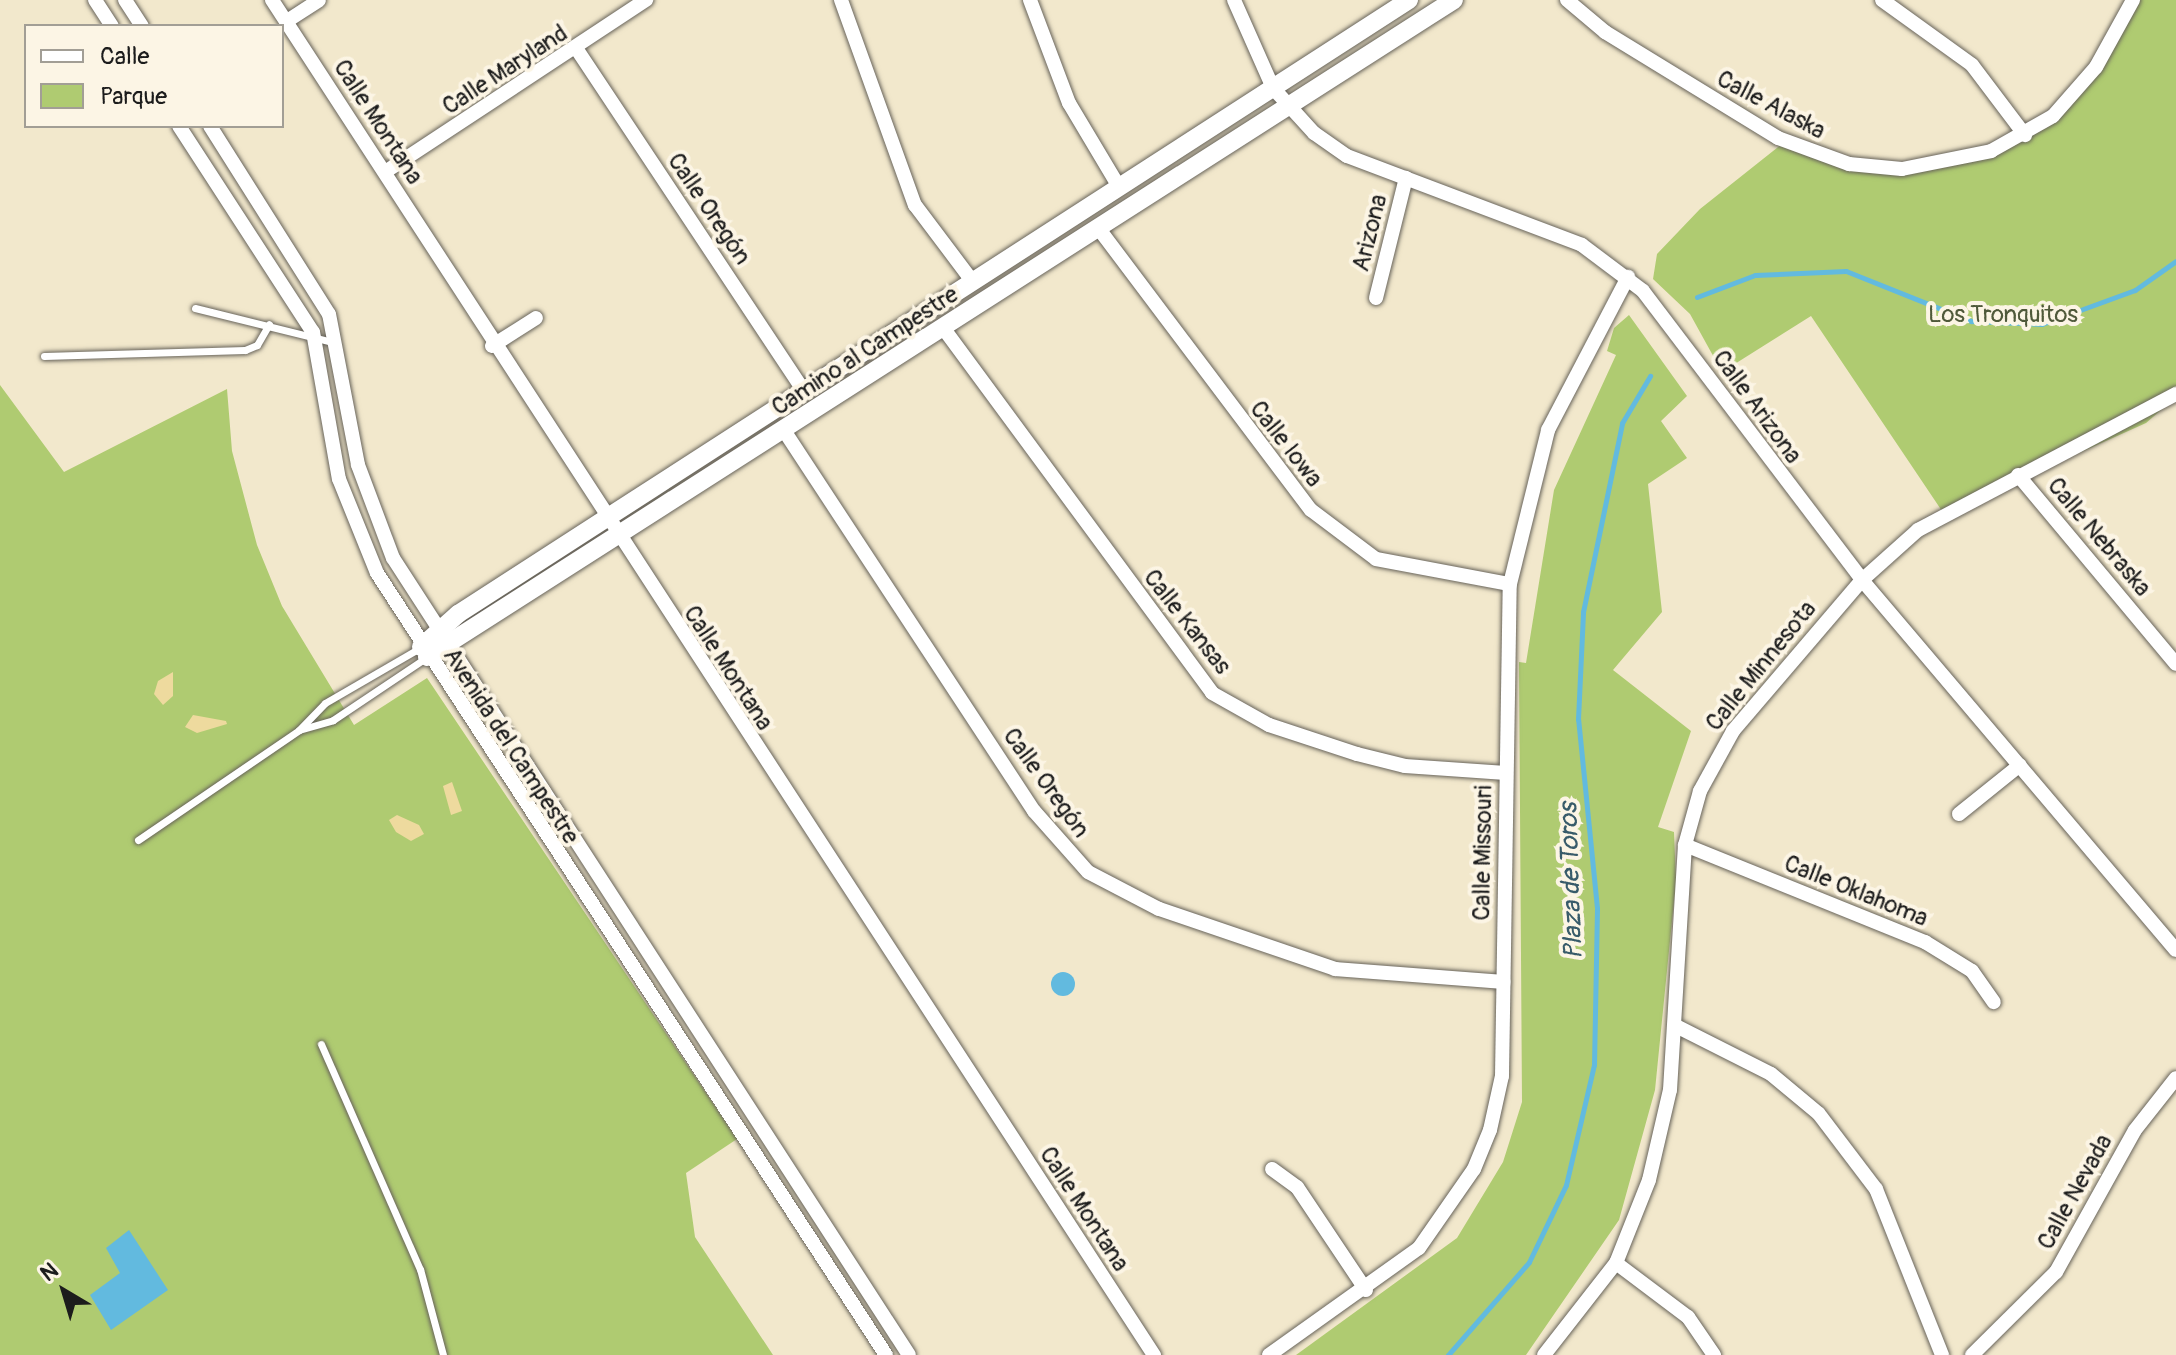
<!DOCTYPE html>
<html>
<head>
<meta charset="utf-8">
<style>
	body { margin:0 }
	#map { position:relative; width:2176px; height:1355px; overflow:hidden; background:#f2e8cc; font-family:Pangolin,sans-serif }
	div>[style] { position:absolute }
	.green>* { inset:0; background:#afcb71 }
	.sand>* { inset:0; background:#eeda9e }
	.water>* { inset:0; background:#62badf }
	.round { border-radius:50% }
	.stream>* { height:5px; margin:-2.5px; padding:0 2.5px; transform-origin:2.5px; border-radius:2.5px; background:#62badf }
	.roads { filter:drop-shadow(0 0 2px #67635a) drop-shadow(0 0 2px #67635a) }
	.service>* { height:7px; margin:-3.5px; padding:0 3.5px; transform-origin:3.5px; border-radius:3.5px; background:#fff }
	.minor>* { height:14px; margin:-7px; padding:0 7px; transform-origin:7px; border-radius:7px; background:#fff }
	.tertiary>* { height:18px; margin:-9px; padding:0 9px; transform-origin:9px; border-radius:9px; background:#fff }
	span { translate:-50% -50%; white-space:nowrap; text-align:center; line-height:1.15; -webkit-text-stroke:8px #fcf5e5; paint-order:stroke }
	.street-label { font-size:24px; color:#1c1c1c }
	.park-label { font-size:24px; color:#4f593a }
	.water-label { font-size:26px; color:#385b6a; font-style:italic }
	.legend { position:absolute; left:24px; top:24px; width:260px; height:104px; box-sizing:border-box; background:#fcf5e5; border:2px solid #a29e95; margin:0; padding:10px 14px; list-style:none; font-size:24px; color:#1c1c1c }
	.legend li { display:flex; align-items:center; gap:16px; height:40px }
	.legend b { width:40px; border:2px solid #a29e95 }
	.north { position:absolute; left:24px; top:1251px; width:80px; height:80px; -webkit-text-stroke:6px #fcf5e5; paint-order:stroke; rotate:322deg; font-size:22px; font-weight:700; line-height:32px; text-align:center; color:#1c1c1c }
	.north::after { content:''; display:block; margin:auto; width:28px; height:36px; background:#1c1c1c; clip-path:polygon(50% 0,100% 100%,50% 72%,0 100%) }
</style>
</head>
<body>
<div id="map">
	<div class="green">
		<div style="clip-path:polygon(2127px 0,2176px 0,2176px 397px,2146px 423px,1944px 514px,1811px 316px,1722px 372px,1690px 314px,1653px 279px,1657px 254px,1700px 209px,1782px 144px,1904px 172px,1982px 157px,2051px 115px,2120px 25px)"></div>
		<div style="clip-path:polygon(1629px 315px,1687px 396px,1661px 421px,1687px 458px,1648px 484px,1662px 612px,1613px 670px,1691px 731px,1658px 827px,1674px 832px,1676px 881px,1655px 1090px,1619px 1220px,1526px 1355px,1296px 1355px,1457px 1238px,1503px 1162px,1522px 1102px,1519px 662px,1526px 663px,1554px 490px,1616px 355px,1607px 351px,1614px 328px)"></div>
		<div style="clip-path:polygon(0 385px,64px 472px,227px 389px,232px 451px,257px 545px,282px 606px,354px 725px,427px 678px,737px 1139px,686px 1173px,695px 1237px,773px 1355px,0 1355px)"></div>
	</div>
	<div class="sand">
		<div style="clip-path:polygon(173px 672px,173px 696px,163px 705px,154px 694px,158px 681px)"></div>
		<div style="clip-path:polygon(193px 715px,226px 721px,227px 724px,197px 733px,185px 727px)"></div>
		<div style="clip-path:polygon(452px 782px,462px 811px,451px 815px,443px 786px)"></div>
		<div style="clip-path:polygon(397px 815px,419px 825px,424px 834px,411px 841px,396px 832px,389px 820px)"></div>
	</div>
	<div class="water">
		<div class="round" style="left:1051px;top:972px;width:24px;height:24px"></div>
		<div style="clip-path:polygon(129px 1230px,168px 1290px,111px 1330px,90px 1295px,120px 1273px,106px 1248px)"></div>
	</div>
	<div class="stream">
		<div style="left:1697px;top:297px;width:62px;rotate:-20.8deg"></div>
		<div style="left:1755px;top:275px;width:91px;rotate:-2.5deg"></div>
		<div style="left:1846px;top:271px;width:135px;rotate:21.8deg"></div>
		<div style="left:1971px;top:321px;width:71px;rotate:2.4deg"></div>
		<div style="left:2042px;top:324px;width:99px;rotate:-20.1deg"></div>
		<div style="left:2135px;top:290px;width:50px;rotate:-35.3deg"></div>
		<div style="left:1448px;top:1355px;width:123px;rotate:-48.9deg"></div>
		<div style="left:1529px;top:1262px;width:85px;rotate:-64.3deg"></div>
		<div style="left:1566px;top:1185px;width:123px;rotate:-76.9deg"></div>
		<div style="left:1594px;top:1065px;width:157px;rotate:-88.9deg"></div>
		<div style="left:1597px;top:908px;width:190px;rotate:-95.7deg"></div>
		<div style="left:1578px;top:719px;width:107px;rotate:-87.3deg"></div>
		<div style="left:1583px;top:612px;width:193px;rotate:-78.3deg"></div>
		<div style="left:1622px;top:423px;width:55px;rotate:-59.2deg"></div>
	</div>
	<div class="roads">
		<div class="service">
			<div style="left:195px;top:308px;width:141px;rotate:13.9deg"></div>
			<div style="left:44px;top:356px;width:201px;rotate:-1.7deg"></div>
			<div style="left:245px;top:350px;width:13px;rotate:-23deg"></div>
			<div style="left:257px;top:345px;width:24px;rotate:-60deg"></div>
			<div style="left:299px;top:730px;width:35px;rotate:-16deg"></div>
			<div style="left:333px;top:720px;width:113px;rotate:-33.8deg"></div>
			<div style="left:138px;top:840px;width:195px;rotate:-34.3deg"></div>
			<div style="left:299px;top:730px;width:37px;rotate:-46deg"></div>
			<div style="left:325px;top:703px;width:110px;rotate:-30.1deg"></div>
			<div style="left:321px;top:1044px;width:246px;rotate:66.3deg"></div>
			<div style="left:420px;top:1269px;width:89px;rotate:75deg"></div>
		</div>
		<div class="minor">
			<div style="left:95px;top:0;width:31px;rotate:57deg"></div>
			<div style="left:125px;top:0;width:31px;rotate:57deg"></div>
			<div style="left:272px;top:0;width:1617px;rotate:56.94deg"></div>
			<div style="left:841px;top:0;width:218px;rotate:70.2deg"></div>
			<div style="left:915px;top:205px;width:96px;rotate:53deg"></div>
			<div style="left:1030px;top:0;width:110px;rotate:69.3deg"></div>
			<div style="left:1069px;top:103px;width:98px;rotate:59.2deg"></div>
			<div style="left:1234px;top:0;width:96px;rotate:66.1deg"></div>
			<div style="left:1273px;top:88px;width:61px;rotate:47.7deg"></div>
			<div style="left:1314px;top:133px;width:40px;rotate:34.9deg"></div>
			<div style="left:1347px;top:156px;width:251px;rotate:20.7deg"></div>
			<div style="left:1582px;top:245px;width:76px;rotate:37deg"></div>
			<div style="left:1643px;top:291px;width:363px;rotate:52.8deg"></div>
			<div style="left:1862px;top:580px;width:485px;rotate:49.7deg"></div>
			<div style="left:1567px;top:0;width:50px;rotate:40.1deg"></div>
			<div style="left:1605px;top:32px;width:203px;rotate:31.5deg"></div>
			<div style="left:1778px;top:138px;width:76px;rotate:20.1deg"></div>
			<div style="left:1849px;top:164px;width:53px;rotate:5.4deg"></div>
			<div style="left:1902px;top:169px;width:91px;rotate:-11.4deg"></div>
			<div style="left:1991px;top:151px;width:71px;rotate:-29.4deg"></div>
			<div style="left:2053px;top:116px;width:65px;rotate:-48.7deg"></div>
			<div style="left:2096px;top:67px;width:77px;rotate:-61.1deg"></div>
			<div style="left:1882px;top:0;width:111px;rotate:35.8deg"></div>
			<div style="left:1972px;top:65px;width:88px;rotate:52.9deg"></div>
			<div style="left:287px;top:21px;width:38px;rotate:-33deg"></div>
			<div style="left:578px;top:51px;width:408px;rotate:56.4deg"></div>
			<div style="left:179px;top:126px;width:246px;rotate:57deg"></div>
			<div style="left:313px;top:332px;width:149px;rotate:80deg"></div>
			<div style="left:339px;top:479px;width:101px;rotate:68deg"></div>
			<div style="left:377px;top:573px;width:933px;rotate:56.94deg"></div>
			<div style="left:210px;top:126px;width:222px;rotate:57.7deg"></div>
			<div style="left:329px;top:314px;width:154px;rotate:79.1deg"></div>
			<div style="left:358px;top:465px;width:99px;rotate:69.4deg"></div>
			<div style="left:393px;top:558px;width:949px;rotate:57.08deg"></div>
			<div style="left:385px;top:172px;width:313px;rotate:-33.4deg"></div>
			<div style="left:1099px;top:229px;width:352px;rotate:53deg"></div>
			<div style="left:1311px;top:510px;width:81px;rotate:37deg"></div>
			<div style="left:1376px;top:559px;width:136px;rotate:10.6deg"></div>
			<div style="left:1376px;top:298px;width:124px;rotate:-76deg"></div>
			<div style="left:944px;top:329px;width:452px;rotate:53.6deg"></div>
			<div style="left:1212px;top:693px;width:65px;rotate:29.3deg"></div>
			<div style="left:1269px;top:725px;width:93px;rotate:18.2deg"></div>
			<div style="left:1357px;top:754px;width:49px;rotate:14deg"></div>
			<div style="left:1405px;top:766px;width:101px;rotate:4deg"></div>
			<div style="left:492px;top:346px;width:52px;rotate:-32.5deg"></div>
			<div style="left:785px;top:432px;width:453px;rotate:56.7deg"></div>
			<div style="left:1034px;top:811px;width:81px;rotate:48.5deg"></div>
			<div style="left:1088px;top:872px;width:80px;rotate:27.5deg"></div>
			<div style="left:1159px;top:909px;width:186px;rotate:18.8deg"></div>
			<div style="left:1335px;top:969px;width:169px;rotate:4.4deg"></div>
			<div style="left:2018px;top:475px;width:246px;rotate:50.1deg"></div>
			<div style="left:1959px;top:814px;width:78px;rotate:-38.8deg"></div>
			<div style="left:1685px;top:845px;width:259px;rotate:22deg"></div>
			<div style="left:1925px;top:942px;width:55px;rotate:31.7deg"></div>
			<div style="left:1972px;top:971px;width:38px;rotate:55deg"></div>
			<div style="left:1676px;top:1026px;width:106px;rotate:26.8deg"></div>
			<div style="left:1771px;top:1074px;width:62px;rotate:39.8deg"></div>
			<div style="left:1819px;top:1114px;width:94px;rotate:52.8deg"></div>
			<div style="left:1876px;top:1189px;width:179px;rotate:68.3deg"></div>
			<div style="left:1272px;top:1169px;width:31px;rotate:36deg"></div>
			<div style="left:1297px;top:1187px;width:124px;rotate:56.2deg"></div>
			<div style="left:1616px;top:1263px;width:90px;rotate:36.9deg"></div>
			<div style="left:1688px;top:1317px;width:46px;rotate:55.6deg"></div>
			<div style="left:1269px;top:1355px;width:184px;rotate:-35.5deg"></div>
			<div style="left:1419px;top:1248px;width:96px;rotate:-55.2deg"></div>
			<div style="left:1474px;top:1169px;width:42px;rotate:-67.7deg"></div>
			<div style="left:1490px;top:1130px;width:55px;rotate:-77.5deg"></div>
			<div style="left:1502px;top:1076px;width:492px;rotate:-89.1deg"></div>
			<div style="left:1510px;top:584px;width:159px;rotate:-76.1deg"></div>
			<div style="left:1548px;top:430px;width:173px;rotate:-62.4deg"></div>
			<div style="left:1544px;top:1355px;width:117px;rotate:-52deg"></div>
			<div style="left:1616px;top:1263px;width:89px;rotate:-68.3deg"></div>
			<div style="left:1649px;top:1180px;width:92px;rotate:-76.9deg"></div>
			<div style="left:1670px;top:1090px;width:245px;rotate:-86.5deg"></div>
			<div style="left:1685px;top:845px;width:56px;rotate:-74.5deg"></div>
			<div style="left:1700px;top:791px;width:68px;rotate:-61.2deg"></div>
			<div style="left:1733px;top:731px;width:199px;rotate:-49.5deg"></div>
			<div style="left:1862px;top:580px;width:75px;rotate:-41.8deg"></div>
			<div style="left:1918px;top:530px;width:292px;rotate:-27.8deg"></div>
			<div style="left:1972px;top:1355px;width:118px;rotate:-44.7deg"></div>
			<div style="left:2056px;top:1272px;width:162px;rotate:-60.9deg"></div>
			<div style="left:2135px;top:1130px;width:66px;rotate:-51.7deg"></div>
		</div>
		<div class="tertiary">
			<div style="left:421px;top:647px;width:50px;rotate:-41.7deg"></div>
			<div style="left:458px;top:614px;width:1132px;rotate:-32.85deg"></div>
			<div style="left:427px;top:657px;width:1219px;rotate:-32.61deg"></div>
		</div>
	</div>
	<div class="street-label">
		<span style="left:505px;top:70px;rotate:-33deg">Calle Maryland</span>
		<span style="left:1771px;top:105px;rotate:28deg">Calle Alaska</span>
		<span style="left:378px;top:122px;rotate:57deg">Calle Montana</span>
		<span style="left:709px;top:209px;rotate:56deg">Calle Oregón</span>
		<span style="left:1370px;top:233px;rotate:-76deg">Arizona</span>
		<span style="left:865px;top:351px;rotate:-33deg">Camino al Campestre</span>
		<span style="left:1757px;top:407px;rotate:54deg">Calle Arizona</span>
		<span style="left:1286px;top:444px;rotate:52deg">Calle Iowa</span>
		<span style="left:2099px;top:537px;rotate:50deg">Calle Nebraska</span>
		<span style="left:1187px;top:622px;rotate:52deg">Calle Kansas</span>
		<span style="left:1761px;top:666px;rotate:-51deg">Calle Minnesota</span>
		<span style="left:728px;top:668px;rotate:57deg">Calle Montana</span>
		<span style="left:511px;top:746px;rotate:57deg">Avenida del Campestre</span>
		<span style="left:1046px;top:783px;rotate:54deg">Calle Oregón</span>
		<span style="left:1483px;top:853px;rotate:-89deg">Calle Missouri</span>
		<span style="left:1856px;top:891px;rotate:22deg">Calle Oklahoma</span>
		<span style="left:2075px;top:1192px;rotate:-61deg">Calle Nevada</span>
		<span style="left:1084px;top:1209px;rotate:57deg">Calle Montana</span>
	</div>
	<div class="park-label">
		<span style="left:2003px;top:315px">Los Tronquitos</span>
	</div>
	<div class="water-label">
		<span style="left:1572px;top:881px;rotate:-92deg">Plaza de Toros</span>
	</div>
	<ul class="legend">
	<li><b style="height:10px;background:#fff"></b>Calle</li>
	<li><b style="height:22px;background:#afcb71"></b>Parque</li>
	</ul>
	<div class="north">N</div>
</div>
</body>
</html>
